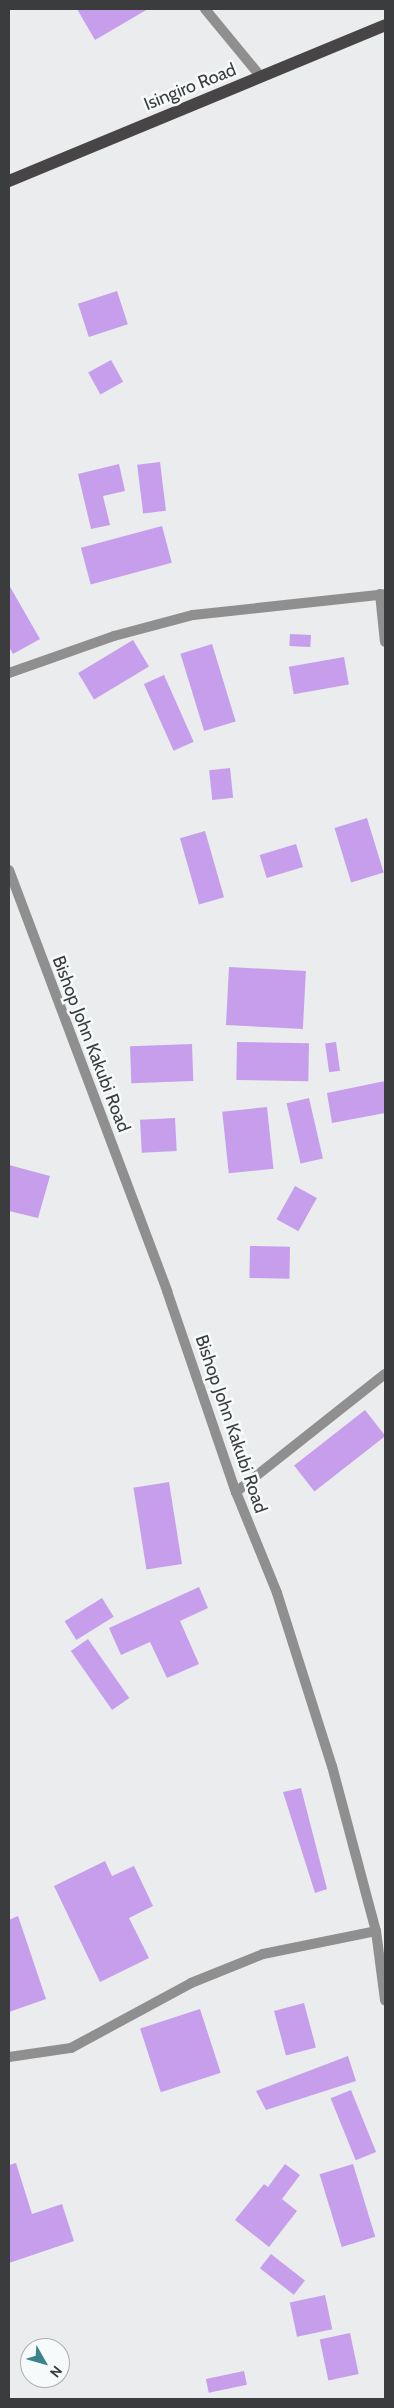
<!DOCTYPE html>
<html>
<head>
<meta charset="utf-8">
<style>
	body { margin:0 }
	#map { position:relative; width:394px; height:2408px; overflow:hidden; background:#eaecee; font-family:Cabin,sans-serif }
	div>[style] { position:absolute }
	.building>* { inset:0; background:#c79eec; transform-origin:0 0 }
	.street>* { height:10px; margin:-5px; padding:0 5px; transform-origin:5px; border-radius:5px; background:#908f8f }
	.primary>* { height:12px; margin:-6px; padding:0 6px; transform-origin:6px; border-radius:6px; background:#474546 }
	span { translate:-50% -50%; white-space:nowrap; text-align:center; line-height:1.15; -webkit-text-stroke:5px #f7fafb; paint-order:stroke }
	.street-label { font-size:18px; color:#3b3c3d }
	.frame { position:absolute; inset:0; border:10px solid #3b3c3d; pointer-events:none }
	.north { position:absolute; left:20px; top:2338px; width:50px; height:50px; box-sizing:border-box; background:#f7fafb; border:1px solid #acaeaf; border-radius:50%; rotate:128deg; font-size:14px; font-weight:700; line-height:20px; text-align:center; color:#3b3c3d }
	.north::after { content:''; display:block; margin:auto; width:18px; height:22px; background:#3a8388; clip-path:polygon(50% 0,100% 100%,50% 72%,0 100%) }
</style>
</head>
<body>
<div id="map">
	<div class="building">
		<div style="clip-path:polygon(77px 9px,148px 9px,95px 40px)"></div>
		<div style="left:117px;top:291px;width:35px;height:41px;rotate:72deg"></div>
		<div style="left:111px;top:360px;width:25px;height:26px;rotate:61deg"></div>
		<div style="left:160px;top:462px;width:49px;height:23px;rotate:83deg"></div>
		<div style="clip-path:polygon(119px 464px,125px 491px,103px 496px,110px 525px,91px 529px,78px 474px)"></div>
		<div style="left:162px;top:526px;width:38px;height:84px;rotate:75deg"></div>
		<div style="clip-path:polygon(9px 585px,40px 639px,13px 654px,9px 647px)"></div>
		<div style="left:290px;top:634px;width:21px;height:12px;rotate:3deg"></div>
		<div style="left:133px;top:640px;width:31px;height:64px;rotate:59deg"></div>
		<div style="left:212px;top:644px;width:81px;height:33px;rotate:73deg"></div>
		<div style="left:344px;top:657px;width:28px;height:56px;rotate:80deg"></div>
		<div style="left:164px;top:675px;width:73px;height:22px;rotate:66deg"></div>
		<div style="left:230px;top:768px;width:30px;height:21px;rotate:84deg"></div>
		<div style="left:367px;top:818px;width:57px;height:34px;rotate:73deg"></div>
		<div style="left:205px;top:831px;width:69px;height:26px;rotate:74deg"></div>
		<div style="left:296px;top:844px;width:24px;height:38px;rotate:73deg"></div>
		<div style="left:229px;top:967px;width:77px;height:58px;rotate:3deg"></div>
		<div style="left:237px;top:1042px;width:72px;height:38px;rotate:1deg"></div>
		<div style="left:336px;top:1042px;width:29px;height:11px;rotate:82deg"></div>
		<div style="left:192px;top:1044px;width:37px;height:62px;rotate:88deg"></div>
		<div style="clip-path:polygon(385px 1081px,385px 1113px,332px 1123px,327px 1093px)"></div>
		<div style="left:309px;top:1098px;width:62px;height:23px;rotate:77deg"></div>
		<div style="left:267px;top:1107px;width:62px;height:45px;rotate:84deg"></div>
		<div style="left:175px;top:1118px;width:33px;height:35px;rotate:87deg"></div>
		<div style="clip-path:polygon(9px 1165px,50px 1176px,38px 1218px,9px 1211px)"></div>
		<div style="left:295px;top:1186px;width:25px;height:38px;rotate:29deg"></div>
		<div style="left:250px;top:1246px;width:40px;height:32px;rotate:1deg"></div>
		<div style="left:365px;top:1410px;width:33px;height:90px;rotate:52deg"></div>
		<div style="left:169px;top:1482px;width:83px;height:36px;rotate:81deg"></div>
		<div style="clip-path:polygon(199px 1587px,208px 1608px,180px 1621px,199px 1664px,167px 1678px,150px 1642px,121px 1655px,109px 1628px)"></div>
		<div style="left:102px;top:1598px;width:22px;height:44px;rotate:58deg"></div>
		<div style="left:88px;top:1639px;width:72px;height:21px;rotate:55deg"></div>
		<div style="clip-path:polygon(301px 1788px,327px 1889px,315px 1893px,283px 1792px)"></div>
		<div style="clip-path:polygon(105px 1861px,112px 1876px,134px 1866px,153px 1906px,129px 1918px,149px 1958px,100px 1982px,54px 1886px)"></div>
		<div style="clip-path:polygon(18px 1916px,46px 1999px,9px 2012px,9px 1920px)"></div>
		<div style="left:304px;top:2003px;width:46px;height:31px;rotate:75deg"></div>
		<div style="left:200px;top:2009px;width:67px;height:63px;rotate:72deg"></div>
		<div style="clip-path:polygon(348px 2056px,356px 2081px,266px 2110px,256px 2091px)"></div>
		<div style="left:351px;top:2090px;width:67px;height:22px;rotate:68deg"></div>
		<div style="clip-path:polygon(16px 2163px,32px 2214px,62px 2204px,74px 2241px,9px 2263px,9px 2165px)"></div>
		<div style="clip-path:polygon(285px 2164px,300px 2175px,282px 2199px,297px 2211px,269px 2247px,235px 2220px,264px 2184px,268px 2187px)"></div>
		<div style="left:353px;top:2164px;width:76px;height:35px;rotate:73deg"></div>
		<div style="left:271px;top:2254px;width:43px;height:18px;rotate:38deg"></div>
		<div style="left:325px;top:2295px;width:35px;height:36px;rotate:78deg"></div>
		<div style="left:350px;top:2333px;width:42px;height:31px;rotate:78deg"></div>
		<div style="left:244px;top:2371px;width:14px;height:39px;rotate:78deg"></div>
	</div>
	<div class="street">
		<div style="left:205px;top:9px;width:88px;rotate:50.5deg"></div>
		<div style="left:380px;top:594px;width:48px;rotate:84.1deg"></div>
		<div style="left:9px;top:673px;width:111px;rotate:-19.4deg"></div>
		<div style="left:114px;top:636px;width:82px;rotate:-14.9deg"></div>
		<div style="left:193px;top:615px;width:193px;rotate:-6.2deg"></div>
		<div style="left:9px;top:870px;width:450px;rotate:69.4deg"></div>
		<div style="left:167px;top:1291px;width:213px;rotate:71.1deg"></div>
		<div style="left:236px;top:1492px;width:109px;rotate:67.9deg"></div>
		<div style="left:277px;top:1593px;width:182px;rotate:72.4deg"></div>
		<div style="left:332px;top:1766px;width:171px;rotate:75.1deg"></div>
		<div style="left:376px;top:1931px;width:70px;rotate:82.6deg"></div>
		<div style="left:236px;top:1492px;width:190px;rotate:-38.4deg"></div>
		<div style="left:9px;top:2057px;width:63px;rotate:-8.3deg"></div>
		<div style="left:71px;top:2048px;width:136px;rotate:-28.4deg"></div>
		<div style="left:191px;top:1983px;width:78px;rotate:-21.9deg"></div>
		<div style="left:263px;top:1954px;width:115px;rotate:-11.5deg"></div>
	</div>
	<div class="primary">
		<div style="left:9px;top:181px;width:407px;rotate:-22.5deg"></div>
	</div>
	<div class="street-label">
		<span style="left:190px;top:87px;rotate:-22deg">Isingiro Road</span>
		<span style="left:91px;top:1044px;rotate:69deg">Bishop John Kakubi Road</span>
		<span style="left:231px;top:1424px;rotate:71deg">Bishop John Kakubi Road</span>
	</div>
	<div class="frame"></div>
	<div class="north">N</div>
</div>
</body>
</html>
